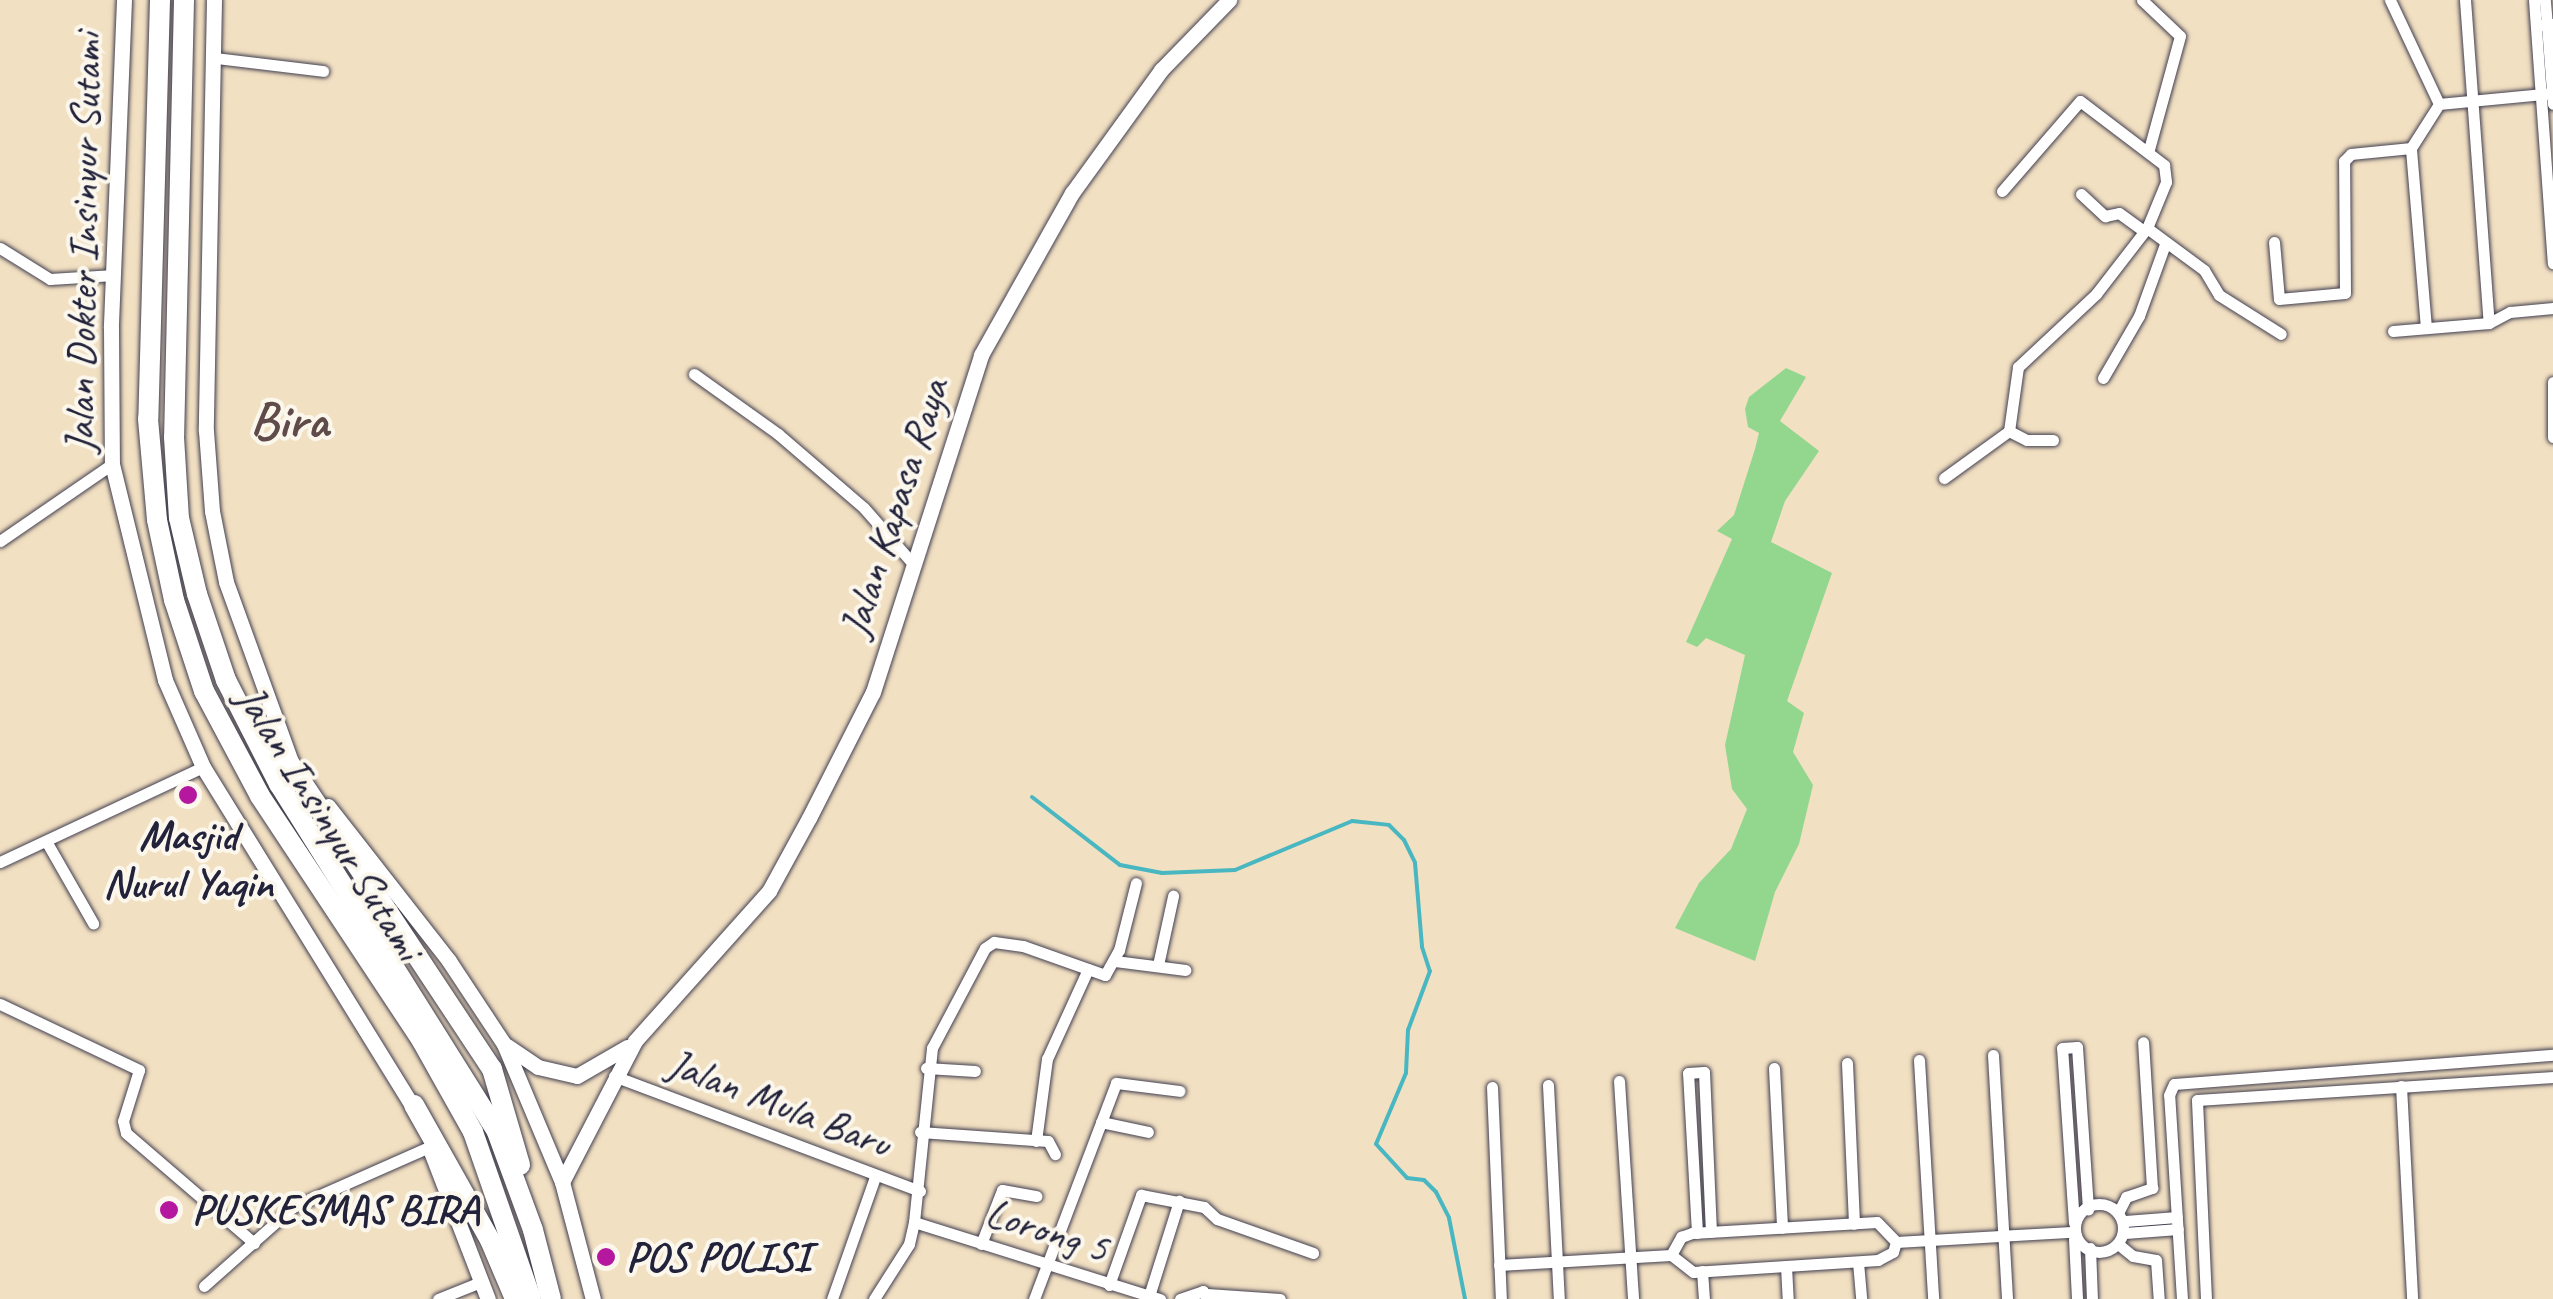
<!DOCTYPE html>
<html>
<head>
<meta charset="utf-8">
<style>
	body { margin:0 }
	#map { position:relative; width:2553px; height:1299px; overflow:hidden; background:#f2e0c2; font-family:Caveat,sans-serif }
	div>[style] { position:absolute }
	.green>* { inset:0; background:#93d78f }
	.stream>* { height:4px; margin:-2px; padding:0 2px; transform-origin:2px; border-radius:2px; background:#48b7c1 }
	.roads { filter:drop-shadow(0 0 2px #413e4f) drop-shadow(0 0 2px #413e4f) }
	.street>* { height:11px; margin:-5.5px; padding:0 5.5px; transform-origin:5.5px; border-radius:5.5px; background:#fff }
	.street>.ring { margin:-5.5px; padding:0; box-sizing:content-box; background:none; border:11px solid #fff; border-radius:50% }
	.secondary>* { height:15px; margin:-7.5px; padding:0 7.5px; transform-origin:7.5px; border-radius:7.5px; background:#fff }
	.highway>* { height:20px; margin:-10px; padding:0 10px; transform-origin:10px; border-radius:10px; background:#fff }
	.dots>* { width:28px; height:28px; translate:-50% -50%; box-sizing:border-box; border:5px solid #fbf7ec; border-radius:50% }
	span { translate:-50% -50%; white-space:nowrap; text-align:center; line-height:1.15; -webkit-text-stroke:8px #fbf7ec; paint-order:stroke }
	.street-label { font-size:42px; color:#22223b }
	.poi-label { font-size:42px; color:#22223b; font-weight:700 }
	.left { translate:0 -50%; text-align:left }
	.district-label { font-size:52px; color:#5f4b49; font-weight:700 }
</style>
</head>
<body>
<div id="map">
	<div class="green">
		<div style="clip-path:polygon(1786px 368px,1806px 377px,1780px 421px,1819px 451px,1785px 501px,1771px 542px,1832px 573px,1787px 701px,1804px 713px,1793px 752px,1813px 785px,1799px 844px,1775px 892px,1755px 961px,1675px 928px,1699px 883px,1731px 849px,1747px 809px,1732px 789px,1725px 745px,1745px 655px,1706px 638px,1697px 647px,1686px 642px,1732px 539px,1717px 531px,1734px 515px,1755px 449px,1759px 433px,1748px 427px,1745px 409px,1749px 397px)"></div>
	</div>
	<div class="stream">
		<div style="left:1032px;top:797px;width:111px;rotate:37.7deg"></div>
		<div style="left:1120px;top:865px;width:43px;rotate:10.8deg"></div>
		<div style="left:1162px;top:873px;width:73px;rotate:-2.4deg"></div>
		<div style="left:1235px;top:870px;width:127px;rotate:-22.7deg"></div>
		<div style="left:1352px;top:821px;width:37px;rotate:6deg"></div>
		<div style="left:1389px;top:825px;width:21px;rotate:45deg"></div>
		<div style="left:1404px;top:840px;width:25px;rotate:64deg"></div>
		<div style="left:1415px;top:863px;width:84px;rotate:85.2deg"></div>
		<div style="left:1422px;top:947px;width:25px;rotate:72deg"></div>
		<div style="left:1430px;top:971px;width:63px;rotate:110.4deg"></div>
		<div style="left:1408px;top:1030px;width:43px;rotate:92.7deg"></div>
		<div style="left:1406px;top:1073px;width:77px;rotate:112.9deg"></div>
		<div style="left:1376px;top:1144px;width:46px;rotate:47.6deg"></div>
		<div style="left:1407px;top:1178px;width:17px;rotate:7deg"></div>
		<div style="left:1424px;top:1180px;width:17px;rotate:45deg"></div>
		<div style="left:1436px;top:1192px;width:29px;rotate:63deg"></div>
		<div style="left:1449px;top:1218px;width:83px;rotate:78.8deg"></div>
	</div>
	<div class="roads">
		<div class="street">
			<div style="left:2142px;top:0;width:52px;rotate:43.5deg"></div>
			<div style="left:2180px;top:36px;width:117px;rotate:105.3deg"></div>
			<div style="left:2390px;top:0;width:115px;rotate:64.8deg"></div>
			<div style="left:2465px;top:0;width:324px;rotate:85.8deg"></div>
			<div style="left:2534px;top:0;width:264px;rotate:85.9deg"></div>
			<div style="left:2553px;top:24px;width:6px;rotate:171deg"></div>
			<div style="left:2547px;top:25px;width:79px;rotate:85.7deg"></div>
			<div style="left:2539px;top:25px;width:8px"></div>
			<div style="left:2547px;top:25px;width:25px;rotate:-95deg"></div>
			<div style="left:216px;top:58px;width:108px;rotate:6.9deg"></div>
			<div style="left:2002px;top:191px;width:119px;rotate:-49.1deg"></div>
			<div style="left:2080px;top:101px;width:106px;rotate:37.3deg"></div>
			<div style="left:2164px;top:165px;width:17px;rotate:83deg"></div>
			<div style="left:2166px;top:182px;width:50px;rotate:112.4deg"></div>
			<div style="left:2147px;top:228px;width:83px;rotate:127.7deg"></div>
			<div style="left:2096px;top:294px;width:107px;rotate:136.9deg"></div>
			<div style="left:2018px;top:367px;width:65px;rotate:98deg"></div>
			<div style="left:2081px;top:194px;width:33px;rotate:43deg"></div>
			<div style="left:2105px;top:216px;width:14px;rotate:-12deg"></div>
			<div style="left:2119px;top:213px;width:31px;rotate:36deg"></div>
			<div style="left:2147px;top:228px;width:71px;rotate:36.4deg"></div>
			<div style="left:2204px;top:270px;width:29px;rotate:59deg"></div>
			<div style="left:2219px;top:295px;width:73px;rotate:32.2deg"></div>
			<div style="left:2274px;top:242px;width:57px;rotate:85deg"></div>
			<div style="left:2279px;top:299px;width:66px;rotate:-5.2deg"></div>
			<div style="left:2345px;top:293px;width:132px;rotate:-90.4deg"></div>
			<div style="left:2344px;top:161px;width:10px;rotate:-45deg"></div>
			<div style="left:2351px;top:154px;width:60px;rotate:-5.7deg"></div>
			<div style="left:0;top:248px;width:59px;rotate:31.8deg"></div>
			<div style="left:50px;top:279px;width:64px;rotate:-3.6deg"></div>
			<div style="left:2426px;top:328px;width:181px;rotate:-94.8deg"></div>
			<div style="left:2411px;top:148px;width:52px;rotate:-57.5deg"></div>
			<div style="left:2439px;top:104px;width:115px;rotate:-5.5deg"></div>
			<div style="left:2393px;top:331px;width:96px;rotate:-4.8deg"></div>
			<div style="left:2489px;top:323px;width:24px;rotate:-28deg"></div>
			<div style="left:2510px;top:312px;width:43px;rotate:-5.3deg"></div>
			<div style="left:694px;top:374px;width:103px;rotate:35.5deg"></div>
			<div style="left:778px;top:434px;width:113px;rotate:40.7deg"></div>
			<div style="left:864px;top:508px;width:76px;rotate:48.7deg"></div>
			<div style="left:2103px;top:378px;width:72px;rotate:-59.9deg"></div>
			<div style="left:2139px;top:316px;width:77px;rotate:-70.1deg"></div>
			<div style="left:2553px;top:382px;width:55px;rotate:90deg"></div>
			<div style="left:2009px;top:431px;width:20px;rotate:27deg"></div>
			<div style="left:2027px;top:440px;width:26px"></div>
			<div style="left:1944px;top:478px;width:80px;rotate:-35.9deg"></div>
			<div style="left:0;top:541px;width:136px;rotate:-34.5deg"></div>
			<div style="left:46px;top:841px;width:95px;rotate:60.2deg"></div>
			<div style="left:0;top:862px;width:224px;rotate:-25.1deg"></div>
			<div style="left:1115px;top:961px;width:71px;rotate:7.3deg"></div>
			<div style="left:1158px;top:965px;width:71px;rotate:-77.7deg"></div>
			<div style="left:0;top:1004px;width:154px;rotate:25.4deg"></div>
			<div style="left:139px;top:1070px;width:53px;rotate:107.4deg"></div>
			<div style="left:123px;top:1121px;width:12px;rotate:76deg"></div>
			<div style="left:126px;top:1133px;width:169px;rotate:40.7deg"></div>
			<div style="left:1993px;top:1055px;width:244px;rotate:86.7deg"></div>
			<div style="left:1919px;top:1060px;width:239px;rotate:86.6deg"></div>
			<div style="left:1847px;top:1063px;width:161px;rotate:87.5deg"></div>
			<div style="left:926px;top:1068px;width:49px;rotate:3.5deg"></div>
			<div style="left:1774px;top:1068px;width:160px;rotate:87.1deg"></div>
			<div style="left:614px;top:1076px;width:327px;rotate:20.6deg"></div>
			<div style="left:1619px;top:1081px;width:218px;rotate:86.3deg"></div>
			<div style="left:1548px;top:1085px;width:214px;rotate:87.1deg"></div>
			<div style="left:2401px;top:1086px;width:213px;rotate:87deg"></div>
			<div style="left:1492px;top:1087px;width:212px;rotate:87.6deg"></div>
			<div style="left:1101px;top:1122px;width:48px;rotate:12deg"></div>
			<div style="left:920px;top:1132px;width:128px;rotate:4deg"></div>
			<div style="left:1048px;top:1141px;width:15px;rotate:62deg"></div>
			<div style="left:1036px;top:1141px;width:83px;rotate:-82.4deg"></div>
			<div style="left:1047px;top:1059px;width:99px;rotate:-65.5deg"></div>
			<div class="ring" style="left:2075px;top:1204px;width:37px;height:37px"></div>
			<div style="left:2119px;top:1211px;width:16px;rotate:-63deg"></div>
			<div style="left:2126px;top:1197px;width:28px;rotate:-19deg"></div>
			<div style="left:2152px;top:1188px;width:146px;rotate:-93.5deg"></div>
			<div style="left:2125px;top:1221px;width:52px;rotate:-4.4deg"></div>
			<div style="left:914px;top:1222px;width:258px;rotate:17.4deg"></div>
			<div style="left:1877px;top:1222px;width:28px;rotate:46deg"></div>
			<div style="left:1896px;top:1242px;width:10px;rotate:107deg"></div>
			<div style="left:1893px;top:1252px;width:17px;rotate:152deg"></div>
			<div style="left:1878px;top:1260px;width:185px;rotate:176.3deg"></div>
			<div style="left:1693px;top:1272px;width:28px;rotate:-142deg"></div>
			<div style="left:1671px;top:1255px;width:21px;rotate:-61deg"></div>
			<div style="left:1681px;top:1237px;width:12px;rotate:-20deg"></div>
			<div style="left:1692px;top:1233px;width:185px;rotate:-3.4deg"></div>
			<div style="left:2074px;top:1223px;width:175px;rotate:-93.9deg"></div>
			<div style="left:2062px;top:1048px;width:15px;rotate:-4deg"></div>
			<div style="left:2077px;top:1047px;width:163px;rotate:86.1deg"></div>
			<div style="left:1697px;top:1233px;width:160px;rotate:-93.2deg"></div>
			<div style="left:1688px;top:1073px;width:16px;rotate:-4deg"></div>
			<div style="left:1704px;top:1072px;width:160px;rotate:87.5deg"></div>
			<div style="left:2125px;top:1233px;width:53px;rotate:-4.3deg"></div>
			<div style="left:2074px;top:1239px;width:60px;rotate:87.1deg"></div>
			<div style="left:1896px;top:1242px;width:176px;rotate:-3.3deg"></div>
			<div style="left:981px;top:1244px;width:58px;rotate:-68.7deg"></div>
			<div style="left:1002px;top:1190px;width:35px;rotate:10deg"></div>
			<div style="left:2118px;top:1244px;width:19px;rotate:39deg"></div>
			<div style="left:2133px;top:1256px;width:23px;rotate:10deg"></div>
			<div style="left:2156px;top:1260px;width:39px;rotate:86deg"></div>
			<div style="left:2090px;top:1248px;width:51px;rotate:87.8deg"></div>
			<div style="left:1858px;top:1262px;width:37px;rotate:85deg"></div>
			<div style="left:1499px;top:1265px;width:172px;rotate:-3.3deg"></div>
			<div style="left:1786px;top:1266px;width:33px;rotate:87deg"></div>
			<div style="left:1702px;top:1271px;width:28px;rotate:86deg"></div>
			<div style="left:1109px;top:1285px;width:96px;rotate:-70.4deg"></div>
			<div style="left:1141px;top:1195px;width:64px;rotate:10.8deg"></div>
			<div style="left:1204px;top:1207px;width:18px;rotate:43deg"></div>
			<div style="left:1217px;top:1219px;width:102px;rotate:19.5deg"></div>
			<div style="left:204px;top:1286px;width:119px;rotate:-41.6deg"></div>
			<div style="left:293px;top:1207px;width:149px;rotate:-23.8deg"></div>
			<div style="left:1207px;top:1294px;width:73px;rotate:3.9deg"></div>
			<div style="left:1149px;top:1296px;width:100px;rotate:-72.5deg"></div>
			<div style="left:438px;top:1299px;width:48px;rotate:-21.8deg"></div>
			<div style="left:832px;top:1299px;width:129px;rotate:-70.6deg"></div>
			<div style="left:874px;top:1299px;width:65px;rotate:-57.5deg"></div>
			<div style="left:909px;top:1244px;width:23px;rotate:-77deg"></div>
			<div style="left:914px;top:1222px;width:175px;rotate:-84.1deg"></div>
			<div style="left:932px;top:1048px;width:113px;rotate:-62.1deg"></div>
			<div style="left:985px;top:948px;width:11px;rotate:-34deg"></div>
			<div style="left:994px;top:942px;width:29px;rotate:8deg"></div>
			<div style="left:1023px;top:946px;width:87px;rotate:19.5deg"></div>
			<div style="left:1105px;top:975px;width:29px;rotate:-61deg"></div>
			<div style="left:1119px;top:950px;width:69px;rotate:-75.8deg"></div>
			<div style="left:1034px;top:1299px;width:231px;rotate:-69.2deg"></div>
			<div style="left:1116px;top:1083px;width:64px;rotate:7.1deg"></div>
			<div style="left:1180px;top:1299px;width:24px;rotate:-19deg"></div>
			<div style="left:1203px;top:1291px;width:9px;rotate:63deg"></div>
			<div style="left:2182px;top:1299px;width:204px;rotate:-93.6deg"></div>
			<div style="left:2169px;top:1095px;width:12px;rotate:-66deg"></div>
			<div style="left:2174px;top:1084px;width:380px;rotate:-4.4deg"></div>
			<div style="left:2206px;top:1299px;width:199px;rotate:-92.6deg"></div>
			<div style="left:2197px;top:1100px;width:357px;rotate:-3.7deg"></div>
		</div>
		<div class="secondary">
			<div style="left:124px;top:0;width:328px;rotate:92.3deg"></div>
			<div style="left:111px;top:328px;width:136px;rotate:89.6deg"></div>
			<div style="left:112px;top:464px;width:222px;rotate:76.2deg"></div>
			<div style="left:165px;top:680px;width:95px;rotate:66.4deg"></div>
			<div style="left:203px;top:767px;width:407px;rotate:58.3deg"></div>
			<div style="left:214px;top:0;width:431px;rotate:91.1deg"></div>
			<div style="left:206px;top:431px;width:80px;rotate:85.7deg"></div>
			<div style="left:212px;top:511px;width:72px;rotate:78.8deg"></div>
			<div style="left:226px;top:582px;width:197px;rotate:70.1deg"></div>
			<div style="left:328px;top:806px;width:197px;rotate:52deg"></div>
			<div style="left:449px;top:961px;width:100px;rotate:56.5deg"></div>
			<div style="left:504px;top:1044px;width:150px;rotate:67.2deg"></div>
			<div style="left:562px;top:1182px;width:121px;rotate:75.2deg"></div>
			<div style="left:507px;top:1046px;width:37px;rotate:34deg"></div>
			<div style="left:538px;top:1067px;width:40px;rotate:13deg"></div>
			<div style="left:577px;top:1076px;width:58px;rotate:-30.1deg"></div>
			<div style="left:430px;top:1149px;width:161px;rotate:68.9deg"></div>
			<div style="left:562px;top:1182px;width:159px;rotate:-62.6deg"></div>
			<div style="left:635px;top:1041px;width:201px;rotate:-48.2deg"></div>
			<div style="left:769px;top:891px;width:83px;rotate:-61.3deg"></div>
			<div style="left:809px;top:818px;width:141px;rotate:-63.1deg"></div>
			<div style="left:873px;top:692px;width:354px;rotate:-72.2deg"></div>
			<div style="left:981px;top:355px;width:186px;rotate:-60.7deg"></div>
			<div style="left:1072px;top:193px;width:152px;rotate:-54.1deg"></div>
			<div style="left:1161px;top:70px;width:98px;rotate:-45.8deg"></div>
		</div>
		<div class="highway">
			<div style="left:160px;top:0;width:419px;rotate:91.6deg"></div>
			<div style="left:148px;top:419px;width:101px;rotate:84.9deg"></div>
			<div style="left:157px;top:520px;width:82px;rotate:78deg"></div>
			<div style="left:174px;top:600px;width:96px;rotate:71.8deg"></div>
			<div style="left:204px;top:691px;width:119px;rotate:61.9deg"></div>
			<div style="left:260px;top:796px;width:294px;rotate:56.5deg"></div>
			<div style="left:422px;top:1041px;width:104px;rotate:60.7deg"></div>
			<div style="left:473px;top:1132px;width:177px;rotate:70.8deg"></div>
			<div style="left:184px;top:0;width:437px;rotate:91.3deg"></div>
			<div style="left:174px;top:437px;width:81px;rotate:86.5deg"></div>
			<div style="left:179px;top:518px;width:78px;rotate:76.7deg"></div>
			<div style="left:197px;top:594px;width:91px;rotate:71.4deg"></div>
			<div style="left:226px;top:680px;width:117px;rotate:63deg"></div>
			<div style="left:279px;top:784px;width:411px;rotate:57.9deg"></div>
			<div style="left:497px;top:1132px;width:104px;rotate:69.8deg"></div>
			<div style="left:533px;top:1230px;width:71px;rotate:75.4deg"></div>
			<div style="left:286px;top:758px;width:373px;rotate:56.5deg"></div>
			<div style="left:492px;top:1069px;width:100px;rotate:73.7deg"></div>
			<div style="left:414px;top:1105px;width:155px;rotate:60.6deg"></div>
			<div style="left:490px;top:1240px;width:64px;rotate:67deg"></div>
		</div>
	</div>
	<div class="dots">
		<div style="left:188px;top:795px;background:#b5179e"></div>
		<div style="left:169px;top:1210px;background:#b5179e"></div>
		<div style="left:606px;top:1257px;background:#b5179e"></div>
	</div>
	<div class="street-label">
		<span style="left:84px;top:243px;rotate:-89deg">Jalan Dokter Insinyur Sutami</span>
		<span style="left:895px;top:508px;rotate:-72deg">Jalan Kapasa Raya</span>
		<span style="left:329px;top:823px;rotate:58deg">Jalan Insinyur Sutami</span>
		<span style="left:779px;top:1104px;rotate:21deg">Jalan Mula Baru</span>
		<span style="left:1047px;top:1231px;rotate:18deg">Lorong 5</span>
	</div>
	<div class="poi-label">
		<span style="left:188px;top:860px">Masjid<br>Nurul Yaqin</span>
		<span class="left" style="left:192px;top:1210px">PUSKESMAS BIRA</span>
		<span class="left" style="left:626px;top:1257px">POS POLISI</span>
	</div>
	<div class="district-label">
		<span style="left:289px;top:421px">Bira</span>
	</div>
</div>
</body>
</html>
